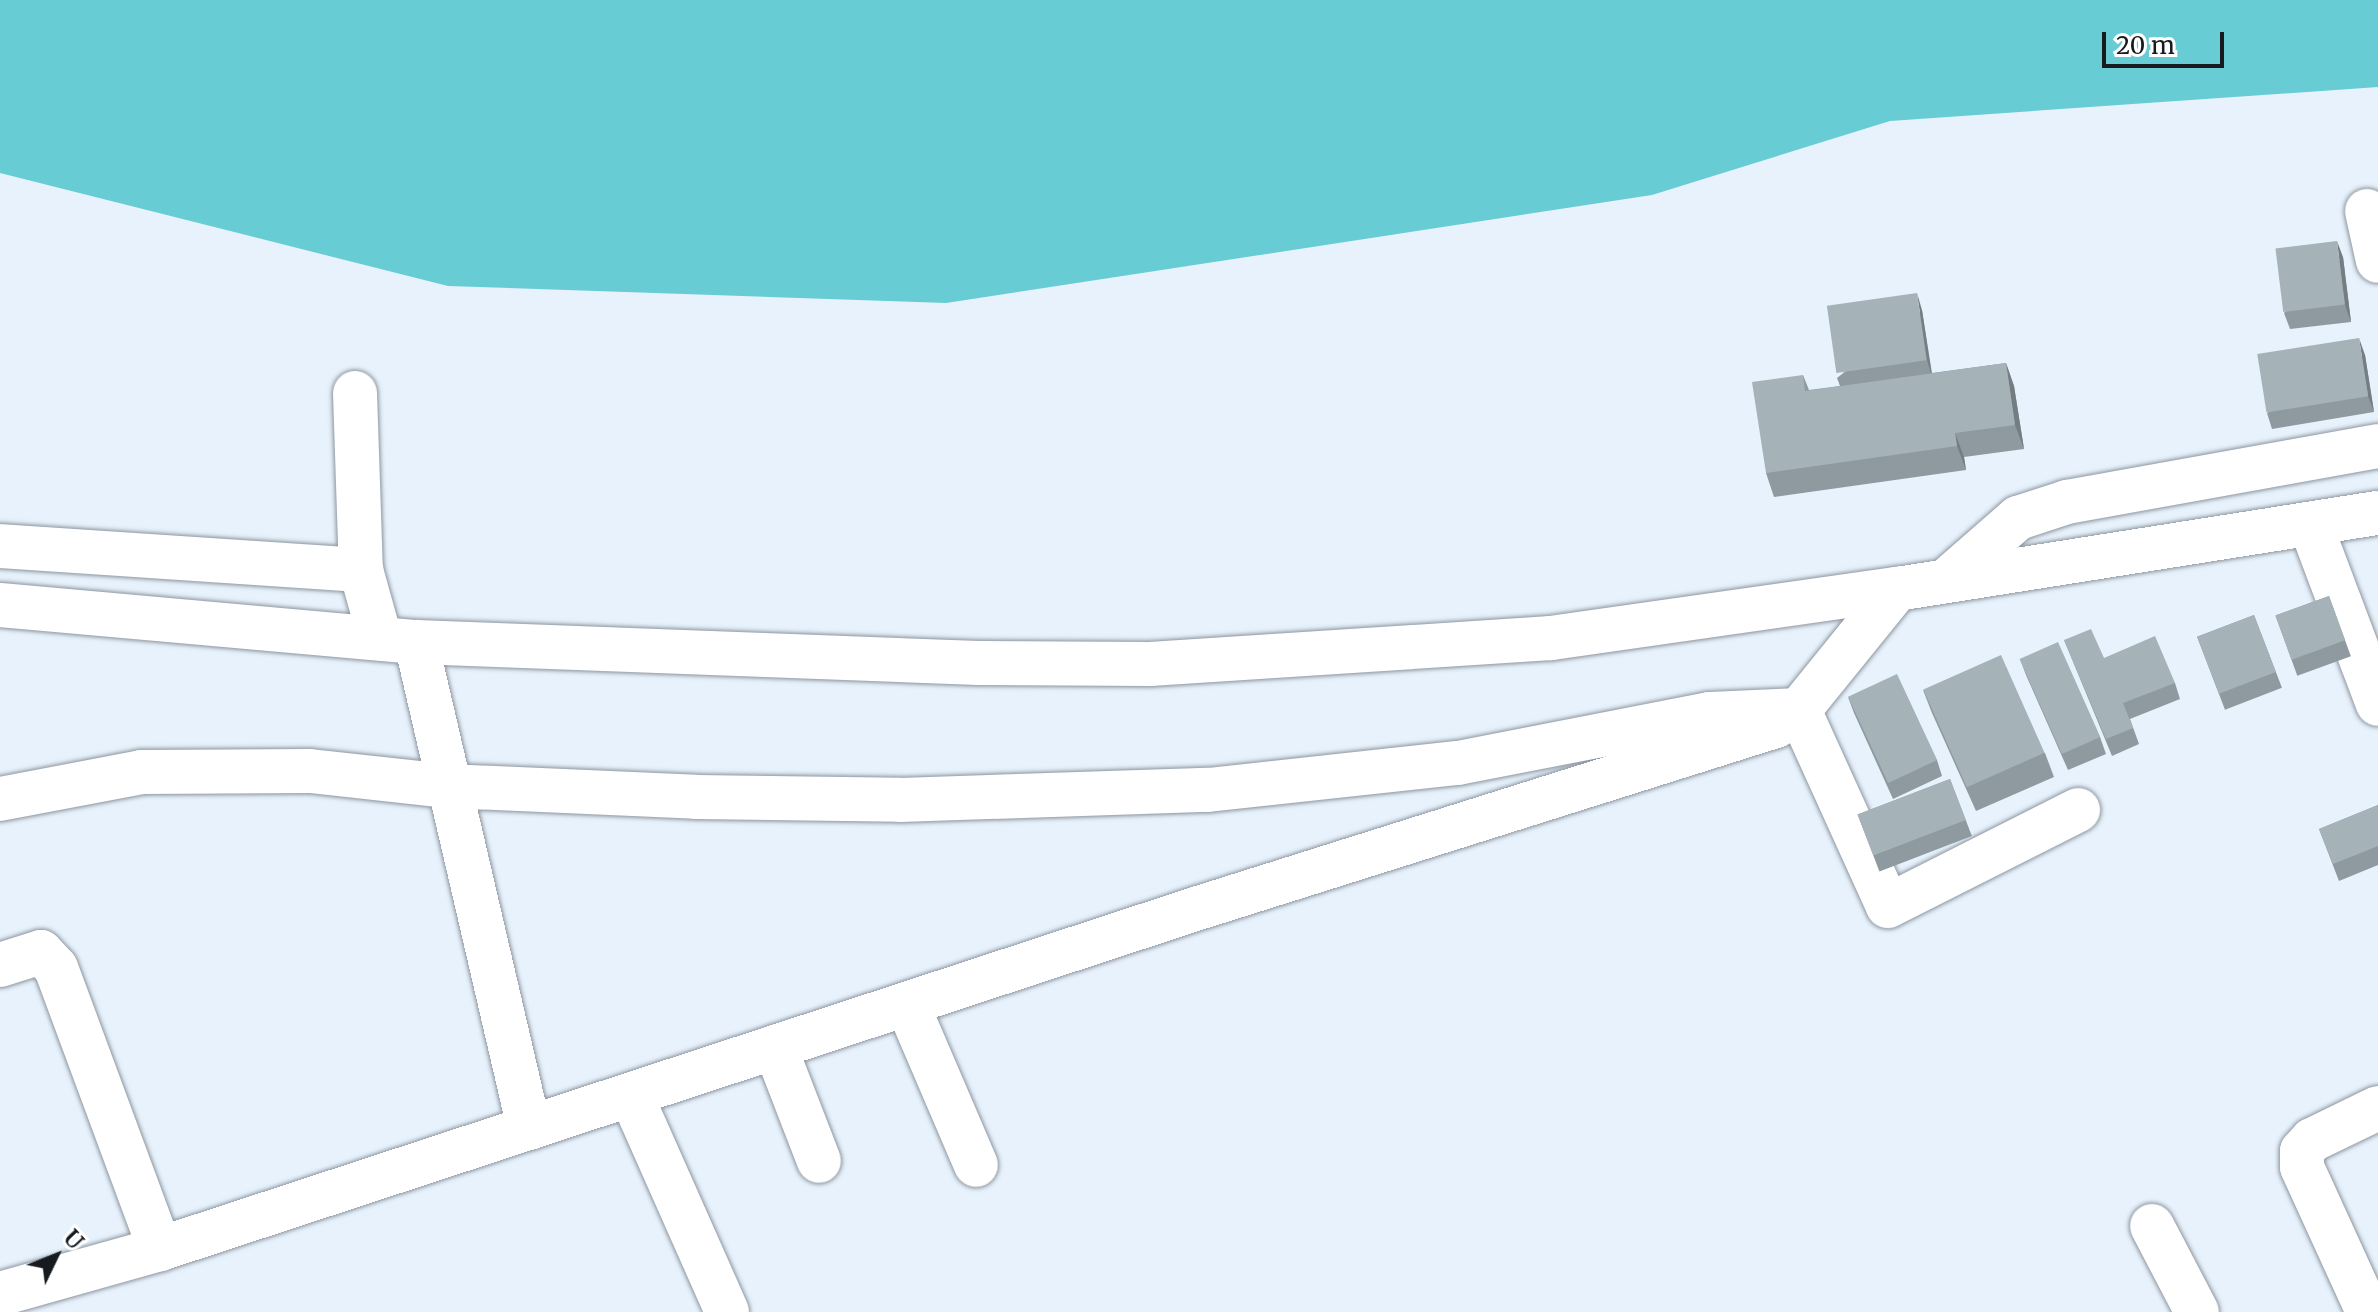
<!DOCTYPE html>
<html>
<head>
<meta charset="utf-8">
<style>
	body { margin:0 }
	#map { position:relative; width:2378px; height:1312px; overflow:hidden; background:#e7f2fc; font-family:Merriweather,serif }
	div>[style] { position:absolute }
	.water>* { inset:0; background:#68ccd4 }
	.roads { filter:drop-shadow(0 0 2px #8d96a0) drop-shadow(0 0 2px #8d96a0) }
	.minor>* { height:44px; margin:-22px; padding:0 22px; transform-origin:22px; border-radius:22px; background:#fff }
	.wall>* { inset:0; background:#8e9a9f; transform-origin:0 0 }
	.shaded-wall>* { inset:0; background:#747d82 }
	.building>* { inset:0; background:#a5b3b9; transform-origin:0 0 }
	span { translate:-50% -50%; white-space:nowrap; text-align:center; line-height:1.15; -webkit-text-stroke:6px #fff; paint-order:stroke }
	.north { position:absolute; left:16px; top:1216px; width:80px; height:80px; -webkit-text-stroke:6px #fff; paint-order:stroke; rotate:47deg; font-size:22px; font-weight:700; line-height:32px; text-align:center; color:#171b1f }
	.north::after { content:''; display:block; margin:auto; width:28px; height:36px; background:#171b1f; clip-path:polygon(50% 0,100% 100%,50% 72%,0 100%) }
	.scale { position:absolute; left:2102px; top:32px; width:122px; height:36px; box-sizing:border-box; border:4px solid #171b1f; border-top:0; padding-left:10px; font-size:24px; line-height:28px; white-space:nowrap; color:#171b1f; -webkit-text-stroke:6px #fff; paint-order:stroke }
</style>
</head>
<body>
<div id="map">
	<div class="water">
		<div style="clip-path:polygon(0 0,2378px 0,2378px 87px,1890px 121px,1652px 195px,946px 303px,448px 286px,0 173px)"></div>
	</div>
	<div class="roads">
		<div class="minor">
			<div style="left:2367px;top:211px;width:51px;rotate:77.6deg"></div>
			<div style="left:355px;top:393px;width:177px;rotate:88.1deg"></div>
			<div style="left:2311px;top:526px;width:190px;rotate:69.4deg"></div>
			<div style="left:0;top:546px;width:362px;rotate:3.8deg"></div>
			<div style="left:361px;top:570px;width:71px;rotate:74.4deg"></div>
			<div style="left:1948px;top:579px;width:93px;rotate:-41.1deg"></div>
			<div style="left:2018px;top:518px;width:52px;rotate:-18.1deg"></div>
			<div style="left:2067px;top:502px;width:316px;rotate:-10.2deg"></div>
			<div style="left:0;top:605px;width:418px;rotate:5.1deg"></div>
			<div style="left:416px;top:642px;width:563px;rotate:2.14deg"></div>
			<div style="left:979px;top:663px;width:171px;rotate:0.3deg"></div>
			<div style="left:1150px;top:664px;width:402px;rotate:-3.7deg"></div>
			<div style="left:1551px;top:638px;width:349px;rotate:-8.1deg"></div>
			<div style="left:416px;top:642px;width:499px;rotate:76.9deg"></div>
			<div style="left:0;top:799px;width:144px;rotate:-10.8deg"></div>
			<div style="left:141px;top:772px;width:169px;rotate:-0.3deg"></div>
			<div style="left:310px;top:771px;width:139px;rotate:6.2deg"></div>
			<div style="left:448px;top:786px;width:248px;rotate:2.5deg"></div>
			<div style="left:696px;top:797px;width:204px;rotate:0.8deg"></div>
			<div style="left:900px;top:800px;width:308px;rotate:-1.9deg"></div>
			<div style="left:1208px;top:790px;width:251px;rotate:-6.2deg"></div>
			<div style="left:1458px;top:763px;width:257px;rotate:-11deg"></div>
			<div style="left:1710px;top:714px;width:89px;rotate:-2.6deg"></div>
			<div style="left:1799px;top:710px;width:215px;rotate:65.6deg"></div>
			<div style="left:1888px;top:906px;width:213px;rotate:-26.8deg"></div>
			<div style="left:0;top:965px;width:43px;rotate:-17.6deg"></div>
			<div style="left:41px;top:952px;width:22px;rotate:47deg"></div>
			<div style="left:56px;top:968px;width:300px;rotate:69.7deg"></div>
			<div style="left:907px;top:1004px;width:175px;rotate:66.8deg"></div>
			<div style="left:775px;top:1047px;width:122px;rotate:68.9deg"></div>
			<div style="left:631px;top:1095px;width:237px;rotate:66.1deg"></div>
			<div style="left:2152px;top:1226px;width:97px;rotate:62.4deg"></div>
			<div style="left:0;top:1294px;width:166px;rotate:-15.7deg"></div>
			<div style="left:160px;top:1249px;width:1086px;rotate:-18.18deg"></div>
			<div style="left:1192px;top:910px;width:612px;rotate:-17.49deg"></div>
			<div style="left:1776px;top:726px;width:28px;rotate:-35deg"></div>
			<div style="left:1799px;top:710px;width:156px;rotate:-51deg"></div>
			<div style="left:1897px;top:589px;width:487px;rotate:-9deg"></div>
			<div style="left:2368px;top:1312px;width:159px;rotate:-114.5deg"></div>
			<div style="left:2302px;top:1167px;width:16px;rotate:-90deg"></div>
			<div style="left:2302px;top:1151px;width:15px;rotate:-48deg"></div>
			<div style="left:2312px;top:1140px;width:73px;rotate:-25.9deg"></div>
		</div>
	</div>
	<div class="wall">
		<div style="clip-path:polygon(2343px 257px,2351px 322px,2290px 329px,2284px 313px)"></div>
		<div style="clip-path:polygon(1922px 310px,1932px 373px,2006px 363px,2014px 386px,2024px 449px,1964px 457px,1966px 470px,1774px 497px,1766px 473px,1803px 375px,1809px 390px,1840px 386px,1837px 378px)"></div>
		<div style="clip-path:polygon(2365px 355px,2374px 412px,2272px 429px,2267px 413px)"></div>
		<div style="left:2329px;top:596px;width:64px;height:57px;rotate:70deg"></div>
		<div style="left:2254px;top:615px;width:78px;height:61px;rotate:69deg"></div>
		<div style="clip-path:polygon(2064px 640px,2104px 658px,2175px 683px,2180px 699px,2130px 719px,2139px 744px,2112px 756px)"></div>
		<div style="clip-path:polygon(2020px 659px,2100px 737px,2106px 754px,2068px 770px,2026px 675px)"></div>
		<div style="clip-path:polygon(1923px 690px,2045px 753px,2054px 777px,1976px 811px,1932px 713px)"></div>
		<div style="clip-path:polygon(1848px 697px,1937px 760px,1942px 776px,1893px 799px,1854px 713px)"></div>
		<div style="left:1950px;top:779px;width:61px;height:99px;rotate:69deg"></div>
		<div style="clip-path:polygon(2378px 805px,2378px 865px,2339px 881px,2319px 829px)"></div>
	</div>
	<div class="shaded-wall">
		<div style="clip-path:polygon(2337px 241px,2343px 257px,2351px 322px,2345px 305px)"></div>
		<div style="clip-path:polygon(1917px 293px,1922px 310px,1932px 377px,1927px 360px)"></div>
		<div style="clip-path:polygon(2359px 338px,2365px 355px,2374px 412px,2368px 396px)"></div>
		<div style="clip-path:polygon(2006px 363px,2014px 386px,2024px 449px,2015px 425px)"></div>
		<div style="clip-path:polygon(1955px 433px,1964px 457px,1966px 470px,1957px 446px)"></div>
	</div>
	<div class="building">
		<div style="left:2337px;top:241px;width:64px;height:62px;rotate:83deg"></div>
		<div style="left:1917px;top:293px;width:68px;height:91px;rotate:82deg"></div>
		<div style="left:2359px;top:338px;width:59px;height:103px;rotate:81deg"></div>
		<div style="clip-path:polygon(2006px 363px,2015px 425px,1955px 433px,1957px 446px,1766px 473px,1752px 382px,1803px 375px,1805px 391px)"></div>
		<div style="left:2329px;top:596px;width:47px;height:57px;rotate:70deg"></div>
		<div style="left:2254px;top:615px;width:61px;height:61px;rotate:69deg"></div>
		<div style="clip-path:polygon(2091px 629px,2104px 658px,2155px 636px,2175px 683px,2123px 703px,2133px 728px,2106px 739px,2064px 640px)"></div>
		<div style="left:2058px;top:642px;width:104px;height:42px;rotate:66deg"></div>
		<div style="left:2001px;top:655px;width:107px;height:85px;rotate:66deg"></div>
		<div style="left:1897px;top:674px;width:95px;height:54px;rotate:65deg"></div>
		<div style="left:1950px;top:779px;width:44px;height:99px;rotate:69deg"></div>
		<div style="clip-path:polygon(2378px 805px,2378px 846px,2333px 864px,2319px 829px)"></div>
	</div>
	<div class="north">U</div>
	<div class="scale">20 m</div>
</div>
</body>
</html>
